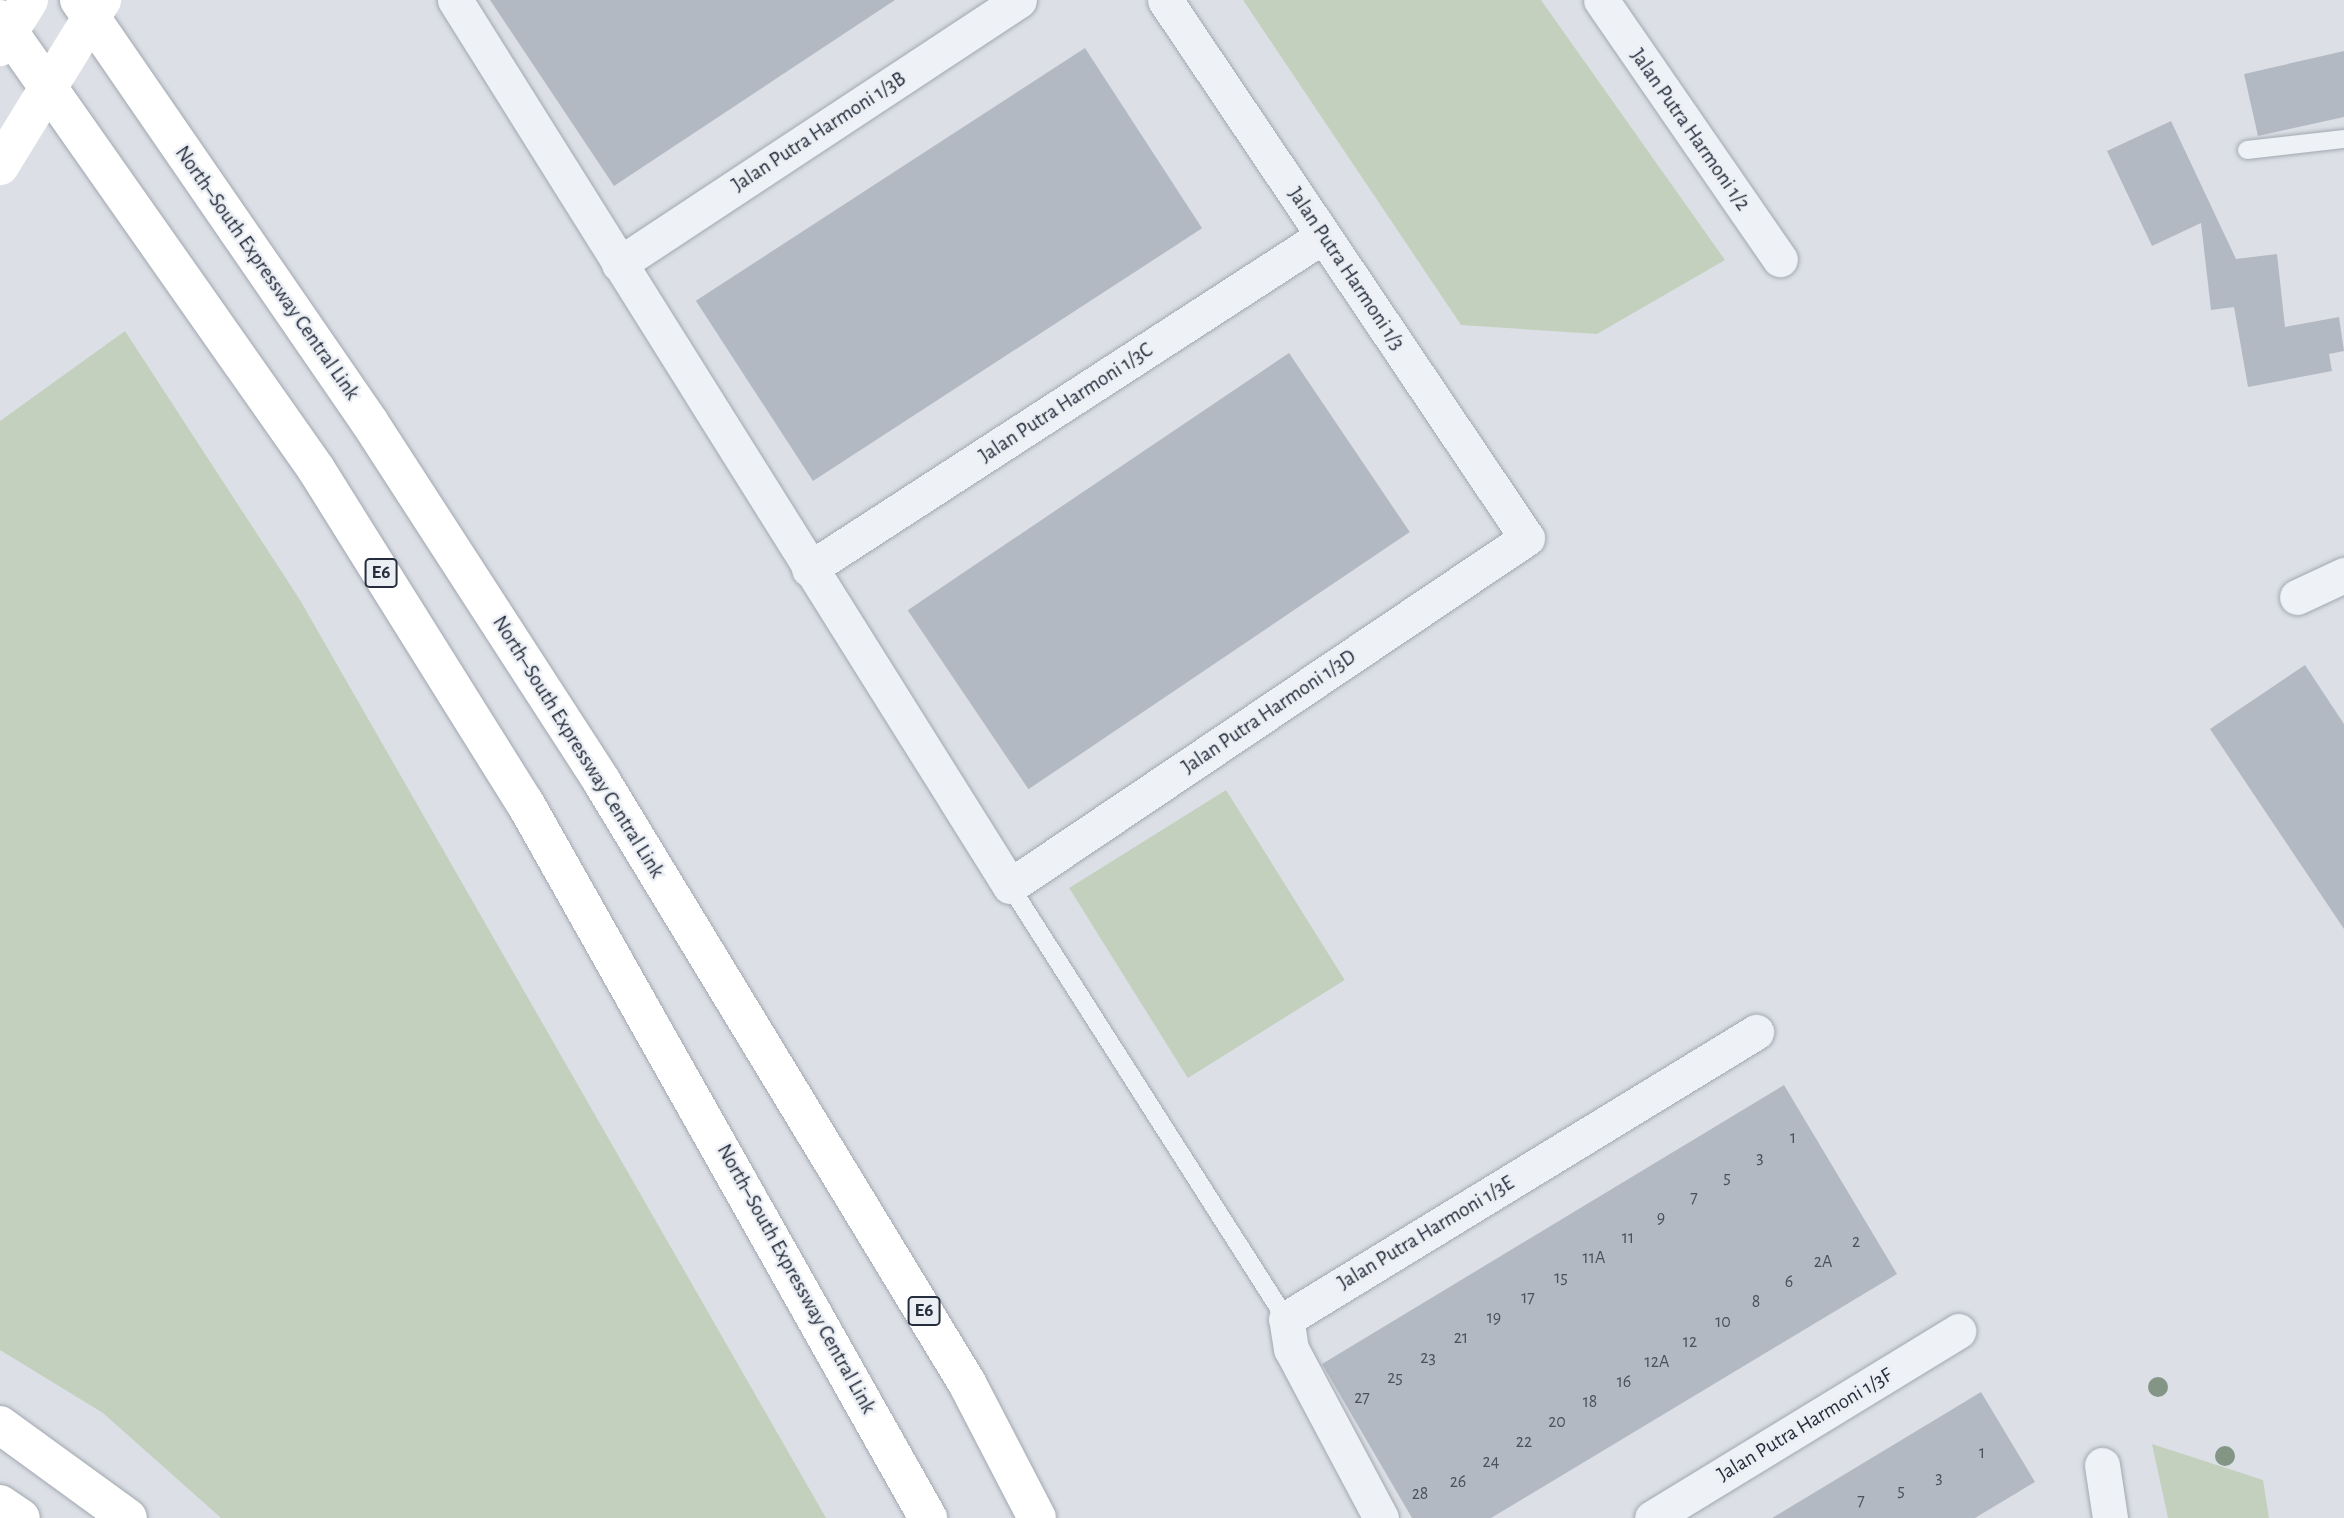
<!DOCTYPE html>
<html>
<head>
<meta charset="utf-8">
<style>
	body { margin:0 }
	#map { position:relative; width:2344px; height:1518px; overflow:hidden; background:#dce0e6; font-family:"Alegreya Sans",sans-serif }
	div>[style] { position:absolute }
	.green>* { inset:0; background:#c2d0bd; transform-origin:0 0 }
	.building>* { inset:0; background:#b3b9c3; transform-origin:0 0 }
	.roads { filter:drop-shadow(0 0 2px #a2a7b0) drop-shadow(0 0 2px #a2a7b0) }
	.lane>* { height:18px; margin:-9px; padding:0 9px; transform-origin:9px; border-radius:9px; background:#eef1f5 }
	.street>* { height:35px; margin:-17.5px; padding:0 17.5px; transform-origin:17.5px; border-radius:17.5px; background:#eef1f5 }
	.secondary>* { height:38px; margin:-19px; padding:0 19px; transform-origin:19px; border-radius:19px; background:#fff }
	.highway>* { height:38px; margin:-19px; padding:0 19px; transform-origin:19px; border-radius:19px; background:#fff }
	.secondary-bridge>* { height:38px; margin:-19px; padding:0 19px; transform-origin:19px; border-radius:19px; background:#fff }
	.trees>* { width:20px; height:20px; margin:-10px; border-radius:50%; background:#839584 }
	span { translate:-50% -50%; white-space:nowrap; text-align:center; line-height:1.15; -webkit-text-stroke:5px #ebeff4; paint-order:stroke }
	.number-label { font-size:18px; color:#49515e }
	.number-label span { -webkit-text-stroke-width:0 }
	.shield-label span { padding:2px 5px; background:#ebeff4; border:2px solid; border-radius:5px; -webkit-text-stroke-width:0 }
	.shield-label { font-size:19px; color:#262e3d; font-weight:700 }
	.street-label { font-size:21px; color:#262e3d }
</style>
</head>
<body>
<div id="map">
	<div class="green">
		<div style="clip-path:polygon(1243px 0,1541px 0,1725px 260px,1597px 334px,1461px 325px)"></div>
		<div style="clip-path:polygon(125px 331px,300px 600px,826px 1518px,221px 1518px,103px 1413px,0 1350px,0 421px)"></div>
		<div style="left:1226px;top:790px;width:224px;height:185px;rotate:58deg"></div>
		<div style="clip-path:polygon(2152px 1444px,2263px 1480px,2269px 1518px,2168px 1518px)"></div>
	</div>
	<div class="building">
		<div style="clip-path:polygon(490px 0,895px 0,614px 186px)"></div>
		<div style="left:1085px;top:48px;width:215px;height:464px;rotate:57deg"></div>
		<div style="clip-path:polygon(2344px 51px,2344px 117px,2258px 136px,2244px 74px)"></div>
		<div style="clip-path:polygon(2171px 121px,2236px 259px,2277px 254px,2285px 327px,2339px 317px,2344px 351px,2329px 354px,2332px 371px,2248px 387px,2234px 307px,2211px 310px,2201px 223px,2152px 246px,2107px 151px)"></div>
		<div style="left:1289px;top:353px;width:216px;height:460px;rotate:56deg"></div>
		<div style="clip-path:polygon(2305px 665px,2344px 724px,2344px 929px,2210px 729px)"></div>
		<div style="clip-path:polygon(1784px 1085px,1897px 1274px,1491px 1518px,1412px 1518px,1322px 1364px)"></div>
		<div style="clip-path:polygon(1981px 1392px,2035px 1482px,1975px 1518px,1772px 1518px)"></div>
	</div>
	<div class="roads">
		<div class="lane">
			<div style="left:2247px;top:150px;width:98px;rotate:-6.5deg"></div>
			<div style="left:1010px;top:886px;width:513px;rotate:57.49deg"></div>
		</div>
		<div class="street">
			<div style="left:455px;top:0;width:1045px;rotate:57.94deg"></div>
			<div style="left:1010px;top:886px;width:623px;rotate:-33.95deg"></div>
			<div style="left:1527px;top:538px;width:648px;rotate:-123.94deg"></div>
			<div style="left:1601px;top:0;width:315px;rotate:55.4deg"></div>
			<div style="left:619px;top:264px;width:479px;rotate:-33.4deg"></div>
			<div style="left:809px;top:569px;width:612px;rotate:-32.94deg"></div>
			<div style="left:2297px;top:597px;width:52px;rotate:-25.1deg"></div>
			<div style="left:2102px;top:1465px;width:54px;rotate:81.4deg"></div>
			<div style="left:1381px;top:1518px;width:191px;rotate:-118deg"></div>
			<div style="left:1291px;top:1349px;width:30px;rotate:-99deg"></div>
			<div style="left:1286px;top:1319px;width:551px;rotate:-31.41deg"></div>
			<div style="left:1652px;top:1518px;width:359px;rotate:-31.4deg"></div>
		</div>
		<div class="secondary">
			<div style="left:0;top:1425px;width:158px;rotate:36deg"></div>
			<div style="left:0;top:1504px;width:25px;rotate:34deg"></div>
		</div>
		<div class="highway">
			<div style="left:79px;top:0;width:513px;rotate:55.47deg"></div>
			<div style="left:370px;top:423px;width:427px;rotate:57.1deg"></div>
			<div style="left:602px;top:782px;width:703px;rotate:58.73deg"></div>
			<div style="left:967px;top:1383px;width:152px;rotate:62.6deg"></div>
			<div style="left:0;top:19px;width:550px;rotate:54.92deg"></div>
			<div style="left:316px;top:469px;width:394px;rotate:58deg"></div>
			<div style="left:525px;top:803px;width:821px;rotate:60.59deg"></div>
		</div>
	</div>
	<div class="secondary-bridge">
		<div style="left:0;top:47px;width:55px;rotate:-58.3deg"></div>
		<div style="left:0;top:166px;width:195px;rotate:-58.4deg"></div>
	</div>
	<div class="trees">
		<div style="left:2158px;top:1387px"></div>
		<div style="left:2225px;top:1456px"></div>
	</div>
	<div class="number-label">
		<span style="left:1793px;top:1138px">1</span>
		<span style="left:1760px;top:1158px">3</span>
		<span style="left:1727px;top:1178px">5</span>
		<span style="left:1694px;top:1198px">7</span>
		<span style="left:1661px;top:1218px">9</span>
		<span style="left:1628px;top:1238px">11</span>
		<span style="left:1856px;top:1242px">2</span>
		<span style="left:1594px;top:1258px">11A</span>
		<span style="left:1823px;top:1262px">2A</span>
		<span style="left:1561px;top:1278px">15</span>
		<span style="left:1789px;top:1282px">6</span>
		<span style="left:1528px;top:1298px">17</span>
		<span style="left:1756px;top:1302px">8</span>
		<span style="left:1494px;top:1318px">19</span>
		<span style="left:1723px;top:1322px">10</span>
		<span style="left:1461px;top:1338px">21</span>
		<span style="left:1690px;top:1342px">12</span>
		<span style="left:1428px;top:1358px">23</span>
		<span style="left:1657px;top:1362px">12A</span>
		<span style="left:1395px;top:1378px">25</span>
		<span style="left:1624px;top:1382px">16</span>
		<span style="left:1362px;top:1398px">27</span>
		<span style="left:1590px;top:1402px">18</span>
		<span style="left:1557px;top:1422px">20</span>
		<span style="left:1524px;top:1442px">22</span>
		<span style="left:1982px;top:1453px">1</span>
		<span style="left:1491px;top:1462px">24</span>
		<span style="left:1939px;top:1478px">3</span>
		<span style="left:1458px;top:1482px">26</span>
		<span style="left:1901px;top:1491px">5</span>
		<span style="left:1420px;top:1494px">28</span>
		<span style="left:1861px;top:1501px">7</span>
	</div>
	<div class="shield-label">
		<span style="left:381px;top:573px">E6</span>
		<span style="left:924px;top:1311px">E6</span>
	</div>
	<div class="street-label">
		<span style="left:1690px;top:130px;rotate:55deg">Jalan Putra Harmoni 1/2</span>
		<span style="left:819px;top:132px;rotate:-33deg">Jalan Putra Harmoni 1/3B</span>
		<span style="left:1346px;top:269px;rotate:56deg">Jalan Putra Harmoni 1/3</span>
		<span style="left:267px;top:273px;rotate:55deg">North–South Expressway Central Link</span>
		<span style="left:1066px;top:403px;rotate:-33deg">Jalan Putra Harmoni 1/3C</span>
		<span style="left:1269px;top:712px;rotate:-34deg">Jalan Putra Harmoni 1/3D</span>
		<span style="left:578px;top:747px;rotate:58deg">North–South Expressway Central Link</span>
		<span style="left:1426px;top:1233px;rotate:-31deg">Jalan Putra Harmoni 1/3E</span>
		<span style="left:796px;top:1279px;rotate:61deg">North–South Expressway Central Link</span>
		<span style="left:1805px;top:1425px;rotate:-31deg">Jalan Putra Harmoni 1/3F</span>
	</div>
</div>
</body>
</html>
